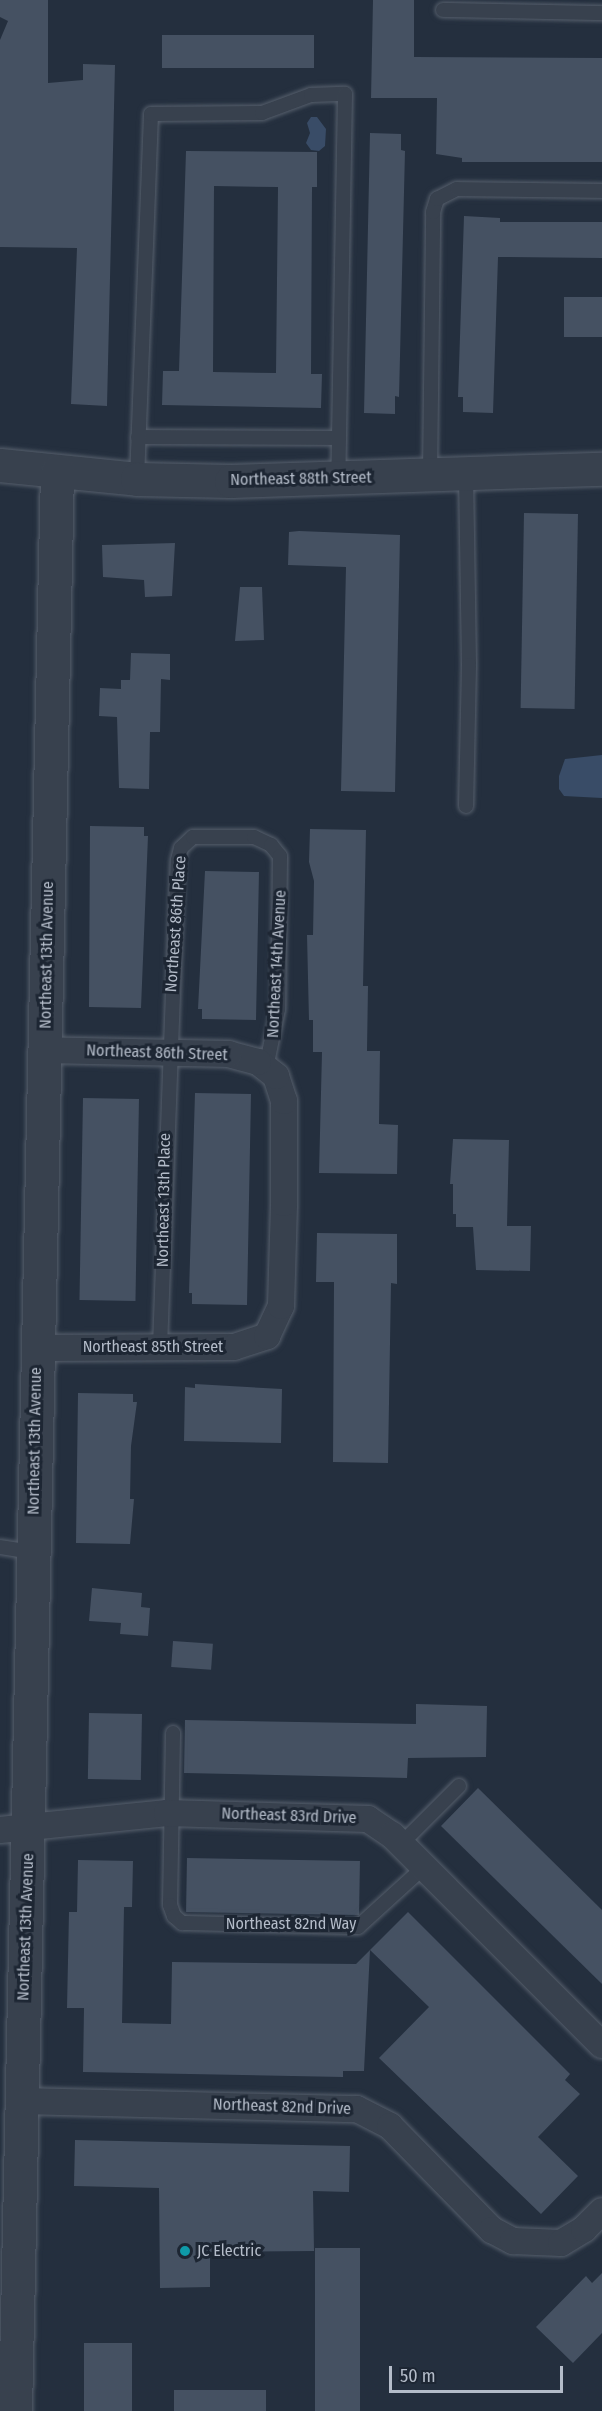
<!DOCTYPE html>
<html>
<head>
<meta charset="utf-8">
<style>
	body { margin:0 }
	#map { position:relative; width:602px; height:2411px; overflow:hidden; background:#242f3e; font-family:"Fira Sans Condensed",sans-serif }
	div>[style] { position:absolute }
	.water>* { inset:0; background:#394c67 }
	.building>* { inset:0; background:#455162; transform-origin:0 0 }
	.roads { filter:drop-shadow(0 0 2px #565f6c) drop-shadow(0 0 2px #565f6c) }
	.service>* { height:14px; margin:-7px; padding:0 7px; transform-origin:7px; border-radius:7px; background:#38414e }
	.minor>* { height:26px; margin:-13px; padding:0 13px; transform-origin:13px; border-radius:13px; background:#38414e }
	.tertiary>* { height:33px; margin:-16.5px; padding:0 16.5px; transform-origin:16.5px; border-radius:16.5px; background:#38414e }
	.dots>* { width:16px; height:16px; translate:-50% -50%; box-sizing:border-box; border:3px solid #1d2633; border-radius:50% }
	span { translate:-50% -50%; white-space:nowrap; text-align:center; line-height:1.15; -webkit-text-stroke:6px #1d2633; paint-order:stroke }
	.street-label { font-size:16px; color:#b4bcc9 }
	.poi-label { font-size:16px; color:#b4bcc9 }
	.left { translate:0 -50%; text-align:left }
	.scale { position:absolute; left:389px; top:2366px; width:174px; height:27px; box-sizing:border-box; border:3px solid #b4bcc9; border-top:0; padding-left:8px; font-size:18px; line-height:21px; white-space:nowrap; color:#b4bcc9; -webkit-text-stroke:4px #1d2633; paint-order:stroke }
</style>
</head>
<body>
<div id="map">
	<div class="water">
		<div style="clip-path:polygon(311px 117px,317px 117px,326px 129px,325px 146px,319px 151px,311px 150px,306px 143px,310px 133px,307px 123px)"></div>
		<div style="clip-path:polygon(602px 755px,602px 798px,564px 796px,559px 789px,559px 776px,565px 759px)"></div>
	</div>
	<div class="building">
		<div style="clip-path:polygon(0 0,48px 0,48px 83px,83px 80px,83px 64px,115px 65px,107px 406px,71px 404px,77px 248px,0 247px,0 40px,8px 21px,0 17px)"></div>
		<div style="clip-path:polygon(373px 0,414px 0,414px 57px,602px 58px,602px 162px,462px 162px,462px 158px,436px 154px,437px 98px,371px 98px)"></div>
		<div style="left:162px;top:35px;width:152px;height:33px"></div>
		<div style="clip-path:polygon(370px 133px,401px 134px,401px 150px,405px 151px,399px 397px,395px 396px,395px 414px,364px 413px)"></div>
		<div style="clip-path:polygon(evenodd,186px 151px,317px 152px,317px 187px,312px 187px,311px 374px,322px 374px,321px 408px,162px 405px,163px 371px,179px 371px,186px 151px,214px 186px,278px 187px,276px 373px,213px 372px,214px 186px)"></div>
		<div style="clip-path:polygon(464px 216px,500px 218px,500px 222px,602px 222px,602px 258px,498px 257px,493px 413px,463px 412px,463px 397px,458px 397px)"></div>
		<div style="left:564px;top:297px;width:38px;height:40px"></div>
		<div style="left:524px;top:513px;width:54px;height:195px;rotate:1deg"></div>
		<div style="clip-path:polygon(299px 531px,400px 535px,395px 792px,341px 791px,346px 567px,288px 565px,289px 532px)"></div>
		<div style="clip-path:polygon(175px 543px,172px 596px,145px 597px,144px 580px,103px 577px,102px 545px)"></div>
		<div style="clip-path:polygon(240px 587px,262px 587px,264px 640px,235px 641px)"></div>
		<div style="clip-path:polygon(131px 653px,170px 654px,170px 680px,161px 679px,160px 732px,150px 732px,149px 789px,119px 788px,117px 717px,99px 716px,100px 688px,121px 689px,121px 680px,130px 680px)"></div>
		<div style="clip-path:polygon(90px 826px,144px 827px,144px 836px,148px 836px,141px 1008px,89px 1007px)"></div>
		<div style="clip-path:polygon(310px 829px,366px 830px,363px 986px,368px 986px,367px 1051px,380px 1051px,379px 1124px,398px 1125px,397px 1174px,319px 1173px,322px 1052px,313px 1052px,313px 1020px,309px 1020px,307px 935px,313px 935px,314px 881px,309px 862px)"></div>
		<div style="clip-path:polygon(205px 871px,259px 872px,256px 1020px,202px 1019px,202px 1009px,198px 1009px)"></div>
		<div style="clip-path:polygon(195px 1093px,251px 1094px,247px 1305px,192px 1304px,192px 1293px,189px 1293px)"></div>
		<div style="left:83px;top:1098px;width:56px;height:202px;rotate:1deg"></div>
		<div style="clip-path:polygon(453px 1139px,509px 1140px,507px 1226px,531px 1226px,530px 1271px,476px 1270px,473px 1227px,456px 1227px,456px 1214px,453px 1214px,453px 1184px,450px 1184px)"></div>
		<div style="clip-path:polygon(317px 1233px,397px 1234px,397px 1284px,391px 1283px,388px 1463px,333px 1462px,334px 1282px,316px 1282px)"></div>
		<div style="clip-path:polygon(195px 1384px,282px 1389px,281px 1443px,184px 1441px,185px 1387px,195px 1388px)"></div>
		<div style="clip-path:polygon(78px 1393px,133px 1394px,133px 1402px,137px 1402px,131px 1446px,130px 1499px,134px 1499px,130px 1544px,76px 1543px)"></div>
		<div style="clip-path:polygon(92px 1588px,142px 1593px,141px 1607px,150px 1608px,148px 1636px,120px 1634px,121px 1623px,89px 1621px)"></div>
		<div style="left:173px;top:1641px;width:40px;height:26px;rotate:4deg"></div>
		<div style="clip-path:polygon(416px 1704px,487px 1706px,486px 1757px,408px 1758px,407px 1778px,184px 1773px,185px 1720px,416px 1724px)"></div>
		<div style="left:89px;top:1713px;width:53px;height:66px;rotate:1deg"></div>
		<div style="clip-path:polygon(478px 1788px,602px 1910px,602px 1984px,441px 1826px)"></div>
		<div style="left:187px;top:1858px;width:173px;height:54px;rotate:1deg"></div>
		<div style="clip-path:polygon(78px 1860px,133px 1861px,132px 1907px,124px 1907px,122px 2023px,171px 2024px,172px 1962px,356px 1964px,370px 1950px,364px 2071px,343px 2071px,343px 2077px,83px 2072px,84px 2008px,67px 2008px,69px 1912px,77px 1912px)"></div>
		<div style="clip-path:polygon(408px 1912px,570px 2074px,565px 2080px,580px 2094px,538px 2137px,578px 2176px,541px 2214px,379px 2058px,429px 2007px,370px 1950px)"></div>
		<div style="clip-path:polygon(75px 2140px,350px 2146px,349px 2192px,313px 2191px,314px 2251px,210px 2252px,210px 2287px,160px 2288px,159px 2188px,74px 2186px)"></div>
		<div style="left:315px;top:2248px;width:45px;height:163px"></div>
		<div style="clip-path:polygon(602px 2273px,602px 2333px,573px 2363px,536px 2327px,586px 2276px,592px 2283px)"></div>
		<div style="left:84px;top:2343px;width:48px;height:68px"></div>
		<div style="left:174px;top:2390px;width:92px;height:21px"></div>
	</div>
	<div class="roads">
		<div class="service">
			<div style="left:443px;top:10px;width:159px;rotate:1.1deg"></div>
			<div style="left:138px;top:437px;width:201px;rotate:0.3deg"></div>
			<div style="left:430px;top:474px;width:262px;rotate:-89.3deg"></div>
			<div style="left:433px;top:212px;width:14px;rotate:-73deg"></div>
			<div style="left:437px;top:199px;width:22px;rotate:-27deg"></div>
			<div style="left:457px;top:189px;width:145px;rotate:0.8deg"></div>
			<div style="left:466px;top:474px;width:191px;rotate:89.1deg"></div>
			<div style="left:469px;top:665px;width:141px;rotate:91.2deg"></div>
			<div style="left:137px;top:479px;width:365px;rotate:-87.8deg"></div>
			<div style="left:151px;top:114px;width:111px;rotate:-0.5deg"></div>
			<div style="left:262px;top:113px;width:52px;rotate:-20.2deg"></div>
			<div style="left:311px;top:95px;width:34px;rotate:-2deg"></div>
			<div style="left:345px;top:94px;width:383px;rotate:91deg"></div>
			<div style="left:160px;top:1347px;width:487px;rotate:-87.9deg"></div>
			<div style="left:178px;top:860px;width:12px;rotate:-76deg"></div>
			<div style="left:181px;top:848px;width:16px;rotate:-43deg"></div>
			<div style="left:193px;top:837px;width:61px"></div>
			<div style="left:254px;top:837px;width:19px;rotate:25deg"></div>
			<div style="left:271px;top:845px;width:14px;rotate:51deg"></div>
			<div style="left:280px;top:856px;width:153px;rotate:90.7deg"></div>
			<div style="left:278px;top:1009px;width:60px;rotate:101.5deg"></div>
			<div style="left:0;top:1547px;width:33px;rotate:9deg"></div>
			<div style="left:173px;top:1733px;width:172px;rotate:91deg"></div>
			<div style="left:170px;top:1905px;width:12px;rotate:70deg"></div>
			<div style="left:174px;top:1916px;width:11px;rotate:41deg"></div>
			<div style="left:182px;top:1923px;width:176px;rotate:1.3deg"></div>
			<div style="left:358px;top:1927px;width:89px;rotate:-42.3deg"></div>
			<div style="left:401px;top:1844px;width:82px;rotate:-45deg"></div>
		</div>
		<div class="minor">
			<div style="left:37px;top:1348px;width:197px;rotate:-0.3deg"></div>
			<div style="left:234px;top:1347px;width:35px;rotate:-18deg"></div>
			<div style="left:267px;top:1336px;width:33px;rotate:-65deg"></div>
			<div style="left:281px;top:1306px;width:103px;rotate:-88.3deg"></div>
			<div style="left:284px;top:1203px;width:102px;rotate:-90deg"></div>
			<div style="left:284px;top:1101px;width:26px;rotate:-108deg"></div>
			<div style="left:276px;top:1076px;width:23px;rotate:-142deg"></div>
			<div style="left:258px;top:1062px;width:30px;rotate:-165deg"></div>
			<div style="left:229px;top:1054px;width:184px;rotate:-178.8deg"></div>
			<div style="left:0;top:1830px;width:168px;rotate:-5.8deg"></div>
			<div style="left:167px;top:1813px;width:201px;rotate:1.7deg"></div>
			<div style="left:368px;top:1819px;width:29px;rotate:34deg"></div>
			<div style="left:392px;top:1835px;width:297px;rotate:45deg"></div>
			<div style="left:21px;top:2101px;width:336px;rotate:1.4deg"></div>
			<div style="left:357px;top:2109px;width:37px;rotate:27deg"></div>
			<div style="left:390px;top:2126px;width:146px;rotate:45.6deg"></div>
			<div style="left:492px;top:2230px;width:24px;rotate:28deg"></div>
			<div style="left:513px;top:2241px;width:48px;rotate:2.4deg"></div>
			<div style="left:561px;top:2243px;width:27px;rotate:-31deg"></div>
			<div style="left:584px;top:2229px;width:25px;rotate:-45deg"></div>
		</div>
		<div class="tertiary">
			<div style="left:0;top:465px;width:138px;rotate:5.8deg"></div>
			<div style="left:137px;top:479px;width:94px;rotate:1.2deg"></div>
			<div style="left:231px;top:481px;width:371px;rotate:-1.9deg"></div>
			<div style="left:15px;top:2411px;width:1940px;rotate:-88.76deg"></div>
		</div>
	</div>
	<div class="dots">
		<div style="left:185px;top:2251px;background:#0f9aa8"></div>
	</div>
	<div class="street-label">
		<span style="left:301px;top:479px;rotate:-1deg">Northeast 88th Street</span>
		<span style="left:176px;top:924px;rotate:-86deg">Northeast 86th Place</span>
		<span style="left:47px;top:955px;rotate:-89deg">Northeast 13th Avenue</span>
		<span style="left:277px;top:964px;rotate:-87deg">Northeast 14th Avenue</span>
		<span style="left:157px;top:1053px;rotate:2deg">Northeast 86th Street</span>
		<span style="left:164px;top:1200px;rotate:-89deg">Northeast 13th Place</span>
		<span style="left:153px;top:1347px">Northeast 85th Street</span>
		<span style="left:35px;top:1441px;rotate:-89deg">Northeast 13th Avenue</span>
		<span style="left:289px;top:1816px;rotate:2deg">Northeast 83rd Drive</span>
		<span style="left:291px;top:1924px">Northeast 82nd Way</span>
		<span style="left:26px;top:1927px;rotate:-88deg">Northeast 13th Avenue</span>
		<span style="left:282px;top:2107px;rotate:2deg">Northeast 82nd Drive</span>
	</div>
	<div class="poi-label">
		<span class="left" style="left:197px;top:2251px">JC Electric</span>
	</div>
	<div class="scale">50 m</div>
</div>
</body>
</html>
